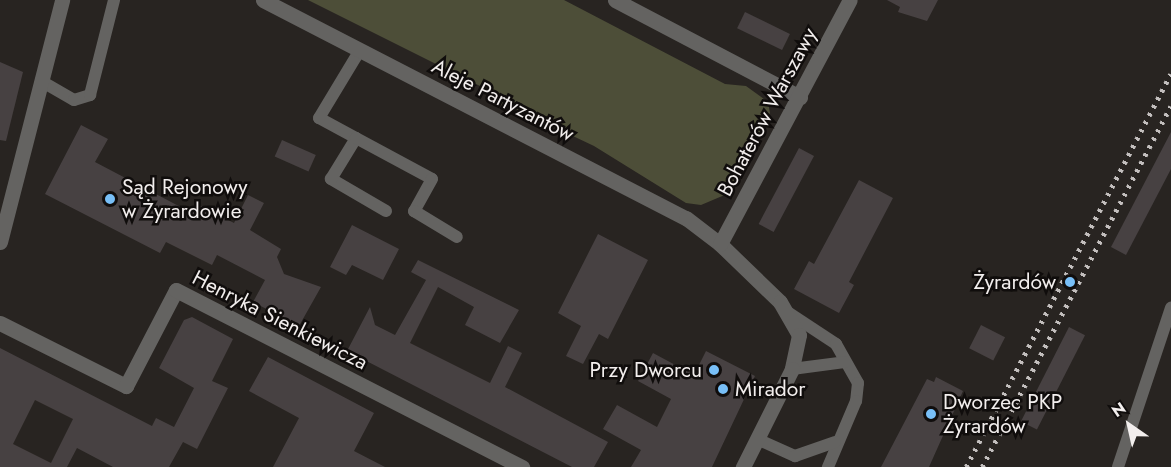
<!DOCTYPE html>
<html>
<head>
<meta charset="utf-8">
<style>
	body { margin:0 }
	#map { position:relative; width:1171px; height:467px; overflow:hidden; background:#282421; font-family:Jost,sans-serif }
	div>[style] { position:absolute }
	.green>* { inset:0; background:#4d4e38 }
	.building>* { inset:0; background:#474142; transform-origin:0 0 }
	.service>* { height:12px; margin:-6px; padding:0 6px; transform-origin:6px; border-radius:6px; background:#646361 }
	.minor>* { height:15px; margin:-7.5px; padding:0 7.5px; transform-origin:7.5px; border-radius:7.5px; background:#646361 }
	.rail>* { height:4.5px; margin-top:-2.25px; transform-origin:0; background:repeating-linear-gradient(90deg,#c3bfbe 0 3px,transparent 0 9px) }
	.dots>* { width:16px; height:16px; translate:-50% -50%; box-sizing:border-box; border:3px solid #100d0c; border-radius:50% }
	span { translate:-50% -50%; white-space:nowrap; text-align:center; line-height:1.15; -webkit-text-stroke:5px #100d0c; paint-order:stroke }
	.street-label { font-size:21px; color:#f2eeed }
	.poi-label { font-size:21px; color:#f2eeed }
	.left { translate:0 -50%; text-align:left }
	.right { translate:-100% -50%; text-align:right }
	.north { position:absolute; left:1099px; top:395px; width:60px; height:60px; -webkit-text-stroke:4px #100d0c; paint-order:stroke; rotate:326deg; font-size:16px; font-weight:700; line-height:24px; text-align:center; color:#f2eeed }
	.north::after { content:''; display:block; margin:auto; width:21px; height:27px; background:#f2eeed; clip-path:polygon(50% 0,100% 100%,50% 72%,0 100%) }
</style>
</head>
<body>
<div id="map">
	<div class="green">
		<div style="clip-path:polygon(308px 0,564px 0,725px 84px,746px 86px,768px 102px,770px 113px,727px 194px,701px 205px,686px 203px,594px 146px,520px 111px,494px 104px,490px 91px)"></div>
	</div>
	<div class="building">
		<div style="clip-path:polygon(887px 0,938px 0,927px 21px,898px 12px,900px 7px)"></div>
		<div style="left:745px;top:12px;width:50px;height:18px;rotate:26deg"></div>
		<div style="clip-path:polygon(0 62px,23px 72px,6px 141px,0 140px)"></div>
		<div style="clip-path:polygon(81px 125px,108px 139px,95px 162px,192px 213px,197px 204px,234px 223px,248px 195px,264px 203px,250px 230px,281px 249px,277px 257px,284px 274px,321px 287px,299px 326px,253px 302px,265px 280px,217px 255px,212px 265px,166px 242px,160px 253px,45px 194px)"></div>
		<div style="clip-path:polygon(1171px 132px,1171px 169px,1126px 255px,1111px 247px)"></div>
		<div style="left:282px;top:140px;width:37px;height:18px;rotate:24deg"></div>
		<div style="left:799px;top:148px;width:17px;height:86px;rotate:28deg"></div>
		<div style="clip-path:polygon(859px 180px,893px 198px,849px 282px,854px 285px,839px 313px,794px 289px,809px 261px,814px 264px)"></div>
		<div style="clip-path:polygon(352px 225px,399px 249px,383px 280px,352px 265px,346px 275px,330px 267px)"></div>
		<div style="clip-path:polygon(598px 234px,648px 260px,608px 339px,599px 334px,583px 364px,566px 356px,581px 326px,558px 313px)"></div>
		<div style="clip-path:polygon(418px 260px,519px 310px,500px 343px,465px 325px,474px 307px,438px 287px,410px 343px,490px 383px,508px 346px,522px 353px,505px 387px,608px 442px,594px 467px,572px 467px,347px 351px,370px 307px,375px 325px,395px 335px,426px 280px,411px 272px)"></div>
		<div style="clip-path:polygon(evenodd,192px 317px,233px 339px,212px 381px,228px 388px,197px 449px,183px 442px,169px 467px,113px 467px,77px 448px,67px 467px,0 467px,0 348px,152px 426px,156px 418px,174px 427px,194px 388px,159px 368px,184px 320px,192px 317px,35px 400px,73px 419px,51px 463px,13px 444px,35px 400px)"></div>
		<div style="left:981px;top:325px;width:27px;height:26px;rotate:27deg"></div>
		<div style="left:1069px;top:327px;width:18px;height:106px;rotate:27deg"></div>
		<div style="clip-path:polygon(706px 351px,755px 376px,712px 467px,631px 467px,641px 450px,603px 429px,617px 405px,657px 427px,671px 399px,638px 381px,653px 353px,694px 375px)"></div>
		<div style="clip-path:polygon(268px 357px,374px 413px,354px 451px,385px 467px,273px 467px,299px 418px,249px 391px)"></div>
		<div style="clip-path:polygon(936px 377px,963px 391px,929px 467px,881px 467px,927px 379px,934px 382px)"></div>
	</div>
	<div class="service">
		<div style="left:41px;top:81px;width:38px;rotate:30deg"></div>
		<div style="left:74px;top:100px;width:17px;rotate:-17deg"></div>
		<div style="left:90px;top:95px;width:98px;rotate:-75.8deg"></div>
		<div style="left:356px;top:138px;width:42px;rotate:-151.6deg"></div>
		<div style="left:319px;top:118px;width:79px;rotate:-58.9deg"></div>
		<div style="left:386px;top:211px;width:64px;rotate:-149.8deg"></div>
		<div style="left:331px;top:179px;width:48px;rotate:-58.6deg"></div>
		<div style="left:356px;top:138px;width:86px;rotate:28.3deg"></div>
		<div style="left:432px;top:179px;width:37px;rotate:119deg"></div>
		<div style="left:414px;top:211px;width:50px;rotate:31.2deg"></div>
		<div style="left:786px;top:311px;width:60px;rotate:33.4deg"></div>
		<div style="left:836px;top:344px;width:45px;rotate:60.6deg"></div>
		<div style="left:858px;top:383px;width:18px;rotate:96deg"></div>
		<div style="left:856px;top:401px;width:72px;rotate:113deg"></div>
		<div style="left:792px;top:369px;width:53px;rotate:-7.5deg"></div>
		<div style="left:757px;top:439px;width:42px;rotate:24.1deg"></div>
		<div style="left:795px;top:456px;width:42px;rotate:-19.3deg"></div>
		<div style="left:1118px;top:467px;width:168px;rotate:-71.6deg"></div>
	</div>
	<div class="minor">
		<div style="left:263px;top:0;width:476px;rotate:27.3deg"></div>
		<div style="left:686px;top:218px;width:43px;rotate:37.4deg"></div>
		<div style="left:720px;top:244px;width:83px;rotate:44deg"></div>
		<div style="left:780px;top:302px;width:38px;rotate:60deg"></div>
		<div style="left:799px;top:335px;width:35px;rotate:102deg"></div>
		<div style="left:792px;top:369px;width:110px;rotate:116.6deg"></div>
		<div style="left:615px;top:0;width:209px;rotate:27.7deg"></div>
		<div style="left:0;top:242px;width:250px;rotate:-75.6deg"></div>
		<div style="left:720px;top:244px;width:276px;rotate:-62deg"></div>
		<div style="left:0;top:323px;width:141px;rotate:26.6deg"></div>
		<div style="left:126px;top:386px;width:108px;rotate:-62.5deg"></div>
		<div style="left:176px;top:290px;width:389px;rotate:27.1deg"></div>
	</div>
	<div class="rail">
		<div style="left:966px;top:467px;width:443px;rotate:-62.5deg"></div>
		<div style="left:982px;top:467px;width:407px;rotate:-62.4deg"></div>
	</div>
	<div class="dots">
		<div style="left:110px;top:199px;background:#78bff7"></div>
		<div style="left:1070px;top:282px;background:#78bff7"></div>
		<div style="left:714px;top:370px;background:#78bff7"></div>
		<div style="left:723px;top:389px;background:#78bff7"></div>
		<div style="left:931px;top:414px;background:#78bff7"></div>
	</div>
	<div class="street-label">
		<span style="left:503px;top:100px;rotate:27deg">Aleje Partyzantów</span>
		<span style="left:767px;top:112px;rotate:-62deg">Bohaterów Warszawy</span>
		<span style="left:280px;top:320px;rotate:27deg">Henryka Sienkiewicza</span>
	</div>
	<div class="poi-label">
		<span class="left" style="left:122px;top:199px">Sąd Rejonowy<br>w Żyrardowie</span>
		<span class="right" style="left:1056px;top:282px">Żyrardów</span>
		<span class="right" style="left:702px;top:370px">Przy Dworcu</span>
		<span class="left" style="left:735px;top:389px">Mirador</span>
		<span class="left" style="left:943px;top:414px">Dworzec PKP<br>Żyrardów</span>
	</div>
	<div class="north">N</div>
</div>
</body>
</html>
